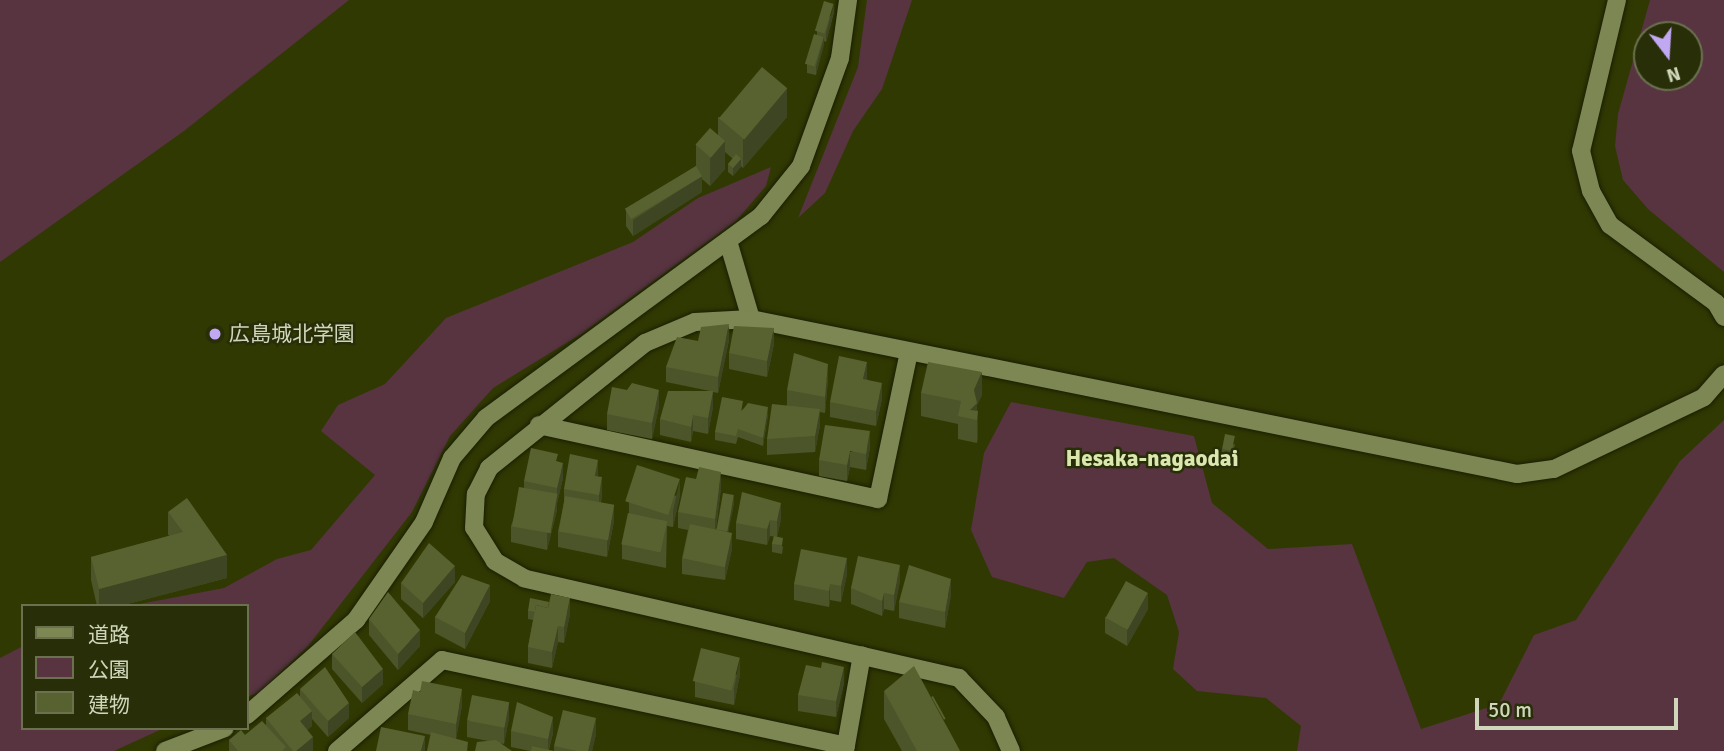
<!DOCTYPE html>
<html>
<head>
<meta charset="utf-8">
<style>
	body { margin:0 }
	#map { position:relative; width:1724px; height:751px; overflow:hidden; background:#313903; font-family:Signika,"Noto Sans JP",sans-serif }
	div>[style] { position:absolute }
	.green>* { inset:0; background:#573440 }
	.roads { filter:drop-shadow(0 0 2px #1a1f00) drop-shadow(0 0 2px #1a1f00) }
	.minor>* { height:18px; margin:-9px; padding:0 9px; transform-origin:9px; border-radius:9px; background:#7c8754 }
	.wall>* { inset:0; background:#4c5429 }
	.shaded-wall>* { inset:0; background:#3e4522 }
	.building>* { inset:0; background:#586230; transform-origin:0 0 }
	.dots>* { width:19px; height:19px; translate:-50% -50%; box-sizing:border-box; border:4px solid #282e07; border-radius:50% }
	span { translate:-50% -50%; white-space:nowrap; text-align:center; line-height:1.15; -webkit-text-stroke:5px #282e07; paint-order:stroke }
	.poi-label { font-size:21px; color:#cfd6bb }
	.left { translate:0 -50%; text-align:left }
	.neighbourhood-label { font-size:23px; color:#dae7af; font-weight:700 }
	.legend { position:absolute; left:21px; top:604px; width:228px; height:126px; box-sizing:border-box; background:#282e07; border:2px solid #6b714f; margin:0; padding:9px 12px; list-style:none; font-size:21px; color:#cfd6bb }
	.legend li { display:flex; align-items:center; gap:14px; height:35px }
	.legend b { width:35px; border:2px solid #6b714f }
	.north { position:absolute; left:1633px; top:21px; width:70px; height:70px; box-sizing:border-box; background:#282e07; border:2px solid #6b714f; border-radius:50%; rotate:163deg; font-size:19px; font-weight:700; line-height:28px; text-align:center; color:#cfd6bb }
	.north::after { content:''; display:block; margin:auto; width:24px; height:32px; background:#c0a8f3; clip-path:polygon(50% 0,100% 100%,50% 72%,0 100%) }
	.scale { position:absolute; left:1475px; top:698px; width:203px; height:32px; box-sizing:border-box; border:4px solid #cfd6bb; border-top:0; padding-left:9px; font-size:21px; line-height:24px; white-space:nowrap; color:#cfd6bb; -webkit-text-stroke:5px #282e07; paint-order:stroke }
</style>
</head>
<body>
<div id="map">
	<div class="green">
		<div style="clip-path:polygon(0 0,349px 0,184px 131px,0 262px)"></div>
		<div style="clip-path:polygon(867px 0,912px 0,882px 89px,853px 131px,825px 193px,798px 218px,858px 67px)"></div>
		<div style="clip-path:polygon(evenodd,1650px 0,1724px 0,1724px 272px,1648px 209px,1623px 180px,1615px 146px,1618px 114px,1650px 0,1647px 35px,1689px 35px,1689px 77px,1647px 77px,1647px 35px)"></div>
		<div style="clip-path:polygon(771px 167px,766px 186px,736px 221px,581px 334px,493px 388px,450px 436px,412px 512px,308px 646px,260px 692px,247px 697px,247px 606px,129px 606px,224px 588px,277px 559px,311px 550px,375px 475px,321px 431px,338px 405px,385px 384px,446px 318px,633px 242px,698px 198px)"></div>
		<div style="clip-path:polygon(1011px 402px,1194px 436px,1212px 503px,1268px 549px,1352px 544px,1421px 729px,1499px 704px,1534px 635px,1576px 620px,1680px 461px,1724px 420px,1724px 751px,1297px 751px,1301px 726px,1266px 698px,1197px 691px,1173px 669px,1179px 632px,1167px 595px,1114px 558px,1087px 562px,1064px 598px,992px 577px,971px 530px,984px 453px)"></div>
		<div style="clip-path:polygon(23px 646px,23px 728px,164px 728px,114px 751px,0 751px,0 658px)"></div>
	</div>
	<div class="roads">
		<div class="minor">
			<div style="left:1617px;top:0;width:155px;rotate:103.4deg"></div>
			<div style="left:1581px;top:151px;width:41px;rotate:76deg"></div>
			<div style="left:1591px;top:191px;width:39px;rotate:61deg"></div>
			<div style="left:1610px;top:225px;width:132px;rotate:36.3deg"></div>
			<div style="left:1716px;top:303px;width:16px;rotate:60deg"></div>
			<div style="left:728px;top:241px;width:81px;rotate:73.6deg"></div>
			<div style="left:539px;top:425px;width:347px;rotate:12.3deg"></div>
			<div style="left:878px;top:499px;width:150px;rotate:-78.1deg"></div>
			<div style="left:247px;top:715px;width:145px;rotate:-41.1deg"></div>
			<div style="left:356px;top:620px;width:119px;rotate:-55.2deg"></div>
			<div style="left:424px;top:522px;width:70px;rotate:-66.4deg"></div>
			<div style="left:452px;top:458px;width:52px;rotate:-49.6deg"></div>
			<div style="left:486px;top:418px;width:341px;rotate:-36.3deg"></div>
			<div style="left:761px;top:216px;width:64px;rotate:-51.3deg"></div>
			<div style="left:801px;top:166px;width:115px;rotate:-70.1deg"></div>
			<div style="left:840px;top:58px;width:59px;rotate:-82.1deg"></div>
			<div style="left:165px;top:751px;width:64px;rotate:-21deg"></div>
			<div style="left:337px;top:751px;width:139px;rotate:-40.9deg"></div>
			<div style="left:442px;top:660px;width:413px;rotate:12deg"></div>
			<div style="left:845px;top:751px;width:97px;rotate:-80deg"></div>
			<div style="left:1011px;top:751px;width:37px;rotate:-114deg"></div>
			<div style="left:996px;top:717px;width:54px;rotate:-133.5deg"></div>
			<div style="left:959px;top:678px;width:446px;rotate:-167.1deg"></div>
			<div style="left:524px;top:578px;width:34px;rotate:-150deg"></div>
			<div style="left:495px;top:561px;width:39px;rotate:-122deg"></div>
			<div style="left:474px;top:528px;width:34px;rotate:-87deg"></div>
			<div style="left:476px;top:494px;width:29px;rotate:-63deg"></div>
			<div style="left:489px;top:468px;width:200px;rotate:-38.7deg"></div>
			<div style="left:645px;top:343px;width:54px;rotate:-22.8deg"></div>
			<div style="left:695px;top:322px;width:56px;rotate:-3.1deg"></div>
			<div style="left:751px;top:319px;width:782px;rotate:11.44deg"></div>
			<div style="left:1517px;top:474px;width:37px;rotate:-8deg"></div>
			<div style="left:1554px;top:469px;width:166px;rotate:-25.6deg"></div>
			<div style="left:1704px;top:397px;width:30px;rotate:-49deg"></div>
		</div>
	</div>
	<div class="wall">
		<div style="clip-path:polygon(834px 12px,826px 42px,824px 41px,816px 75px,807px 73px,807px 64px,817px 35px,817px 31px)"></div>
		<div style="clip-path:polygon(718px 117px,787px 117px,743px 168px,741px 166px,733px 176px,728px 172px,728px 164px,733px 159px,725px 152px,725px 169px,710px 186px,702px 179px,702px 192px,633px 236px,626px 226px,626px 210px,696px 166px,696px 145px,718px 136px)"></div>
		<div style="clip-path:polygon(729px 340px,718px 393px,713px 392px,713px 407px,708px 434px,693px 431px,691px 442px,660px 435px,660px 419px,710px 391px,666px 382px,666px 367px,698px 341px)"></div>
		<div style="clip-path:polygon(774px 344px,767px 377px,729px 369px,729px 353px)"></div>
		<div style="clip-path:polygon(867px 379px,882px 399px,876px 426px,830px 417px,830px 402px)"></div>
		<div style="clip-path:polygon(828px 380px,825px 413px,820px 412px,820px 425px,815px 452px,767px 455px,767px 439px,787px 405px,787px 390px)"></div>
		<div style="clip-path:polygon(921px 393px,982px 395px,977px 405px,978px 434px,977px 443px,958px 439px,958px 424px,921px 416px)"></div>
		<div style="clip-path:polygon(659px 406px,652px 439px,607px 430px,607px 414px)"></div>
		<div style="clip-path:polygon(743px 409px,768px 415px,763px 446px,738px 437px,736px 444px,715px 440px,715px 432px)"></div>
		<div style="clip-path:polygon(1235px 444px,1232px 459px,1222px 458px,1222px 449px)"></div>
		<div style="clip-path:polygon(870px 447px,866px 470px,850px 467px,847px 481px,819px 476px,819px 460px)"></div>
		<div style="clip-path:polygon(558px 462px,563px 478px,557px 503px,557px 510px,547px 550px,511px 542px,511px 526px,524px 488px,524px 481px)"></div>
		<div style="clip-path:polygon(598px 477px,602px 493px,601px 503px,614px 521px,607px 557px,558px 547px,558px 531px,564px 503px,564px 489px)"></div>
		<div style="clip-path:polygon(721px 488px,716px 529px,734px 503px,728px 532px,732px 549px,725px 580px,682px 574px,682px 558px,688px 530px,678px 528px,678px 512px)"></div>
		<div style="clip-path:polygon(680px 495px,673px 527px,667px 526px,666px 568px,622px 559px,622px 544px,629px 513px,629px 502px)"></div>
		<div style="clip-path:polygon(168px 512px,227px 578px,120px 606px,97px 606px,91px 580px,91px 557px,169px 536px,168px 534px)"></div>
		<div style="clip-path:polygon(781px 519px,777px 537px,770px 536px,767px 545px,736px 539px,736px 523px)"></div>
		<div style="clip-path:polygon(774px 536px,783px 547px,782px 554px,772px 552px,772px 544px)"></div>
		<div style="clip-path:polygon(847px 574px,841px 602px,830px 600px,829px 607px,794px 600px,794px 584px)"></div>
		<div style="clip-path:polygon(900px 581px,894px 611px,884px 609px,882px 616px,851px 604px,851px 588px)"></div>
		<div style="clip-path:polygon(455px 582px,423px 618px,401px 599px,401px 583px)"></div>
		<div style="clip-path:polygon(951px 595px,945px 628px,899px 618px,899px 602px)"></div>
		<div style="clip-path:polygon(490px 601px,465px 649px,435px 633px,435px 617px)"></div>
		<div style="clip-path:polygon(1148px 609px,1127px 646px,1105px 633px,1105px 617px)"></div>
		<div style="clip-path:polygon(528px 611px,570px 614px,564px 643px,558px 642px,552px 668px,528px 663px,528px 647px,533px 620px,528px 619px)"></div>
		<div style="clip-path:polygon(369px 619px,420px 646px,398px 670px,369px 635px)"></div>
		<div style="clip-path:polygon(332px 654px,383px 684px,362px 703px,332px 669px)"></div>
		<div style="clip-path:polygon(740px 674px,734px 705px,695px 697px,695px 681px)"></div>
		<div style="clip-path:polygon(844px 683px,836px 717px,798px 711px,798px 695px)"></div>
		<div style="clip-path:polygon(300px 689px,349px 718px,328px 737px,312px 719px,312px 726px,307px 730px,313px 751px,229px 751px,229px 740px,245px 735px,266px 725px,266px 718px,300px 696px)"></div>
		<div style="clip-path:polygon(884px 691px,946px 725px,960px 751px,902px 751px,884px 719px)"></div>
		<div style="clip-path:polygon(462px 705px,456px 739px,468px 751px,431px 735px,408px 730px,408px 714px)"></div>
		<div style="clip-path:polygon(509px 718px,504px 744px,467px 737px,467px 721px)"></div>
		<div style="clip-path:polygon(511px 731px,553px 733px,549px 750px,554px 751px,530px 751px,511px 747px)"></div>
		<div style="clip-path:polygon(596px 734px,592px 751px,554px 751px,554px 746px)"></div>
	</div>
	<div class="shaded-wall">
		<div style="clip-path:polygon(834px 4px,834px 12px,826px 42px,826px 33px)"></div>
		<div style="clip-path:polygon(824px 37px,824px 45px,816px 75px,816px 67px)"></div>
		<div style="clip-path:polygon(787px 88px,787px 117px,743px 168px,743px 139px)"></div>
		<div style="clip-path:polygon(725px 141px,725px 169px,710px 186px,710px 158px)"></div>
		<div style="clip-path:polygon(741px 159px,741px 167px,733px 176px,733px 168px)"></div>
		<div style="clip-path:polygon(702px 176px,702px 192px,633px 236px,633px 220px)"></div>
		<div style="clip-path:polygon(729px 324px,729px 340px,718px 393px,718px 377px)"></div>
		<div style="clip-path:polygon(774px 328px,774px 344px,767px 377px,767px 361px)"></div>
		<div style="clip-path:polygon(867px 362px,867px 378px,863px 394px,863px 379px)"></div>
		<div style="clip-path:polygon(828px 364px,828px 380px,825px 413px,825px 397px)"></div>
		<div style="clip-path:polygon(982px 372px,982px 395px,977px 405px,978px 434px,977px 443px,977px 420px,970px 410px,974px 390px)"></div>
		<div style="clip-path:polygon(882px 383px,882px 399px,876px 426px,876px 411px)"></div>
		<div style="clip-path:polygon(659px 390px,659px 406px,652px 439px,652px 423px)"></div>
		<div style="clip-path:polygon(713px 391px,713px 407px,708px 434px,708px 418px)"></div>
		<div style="clip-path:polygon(768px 407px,768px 415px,763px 446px,763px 438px)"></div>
		<div style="clip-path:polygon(820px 409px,820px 425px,815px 452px,815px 436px)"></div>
		<div style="clip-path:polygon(693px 415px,693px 431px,691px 442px,691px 427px)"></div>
		<div style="clip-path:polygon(870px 431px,870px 447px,866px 470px,866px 454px)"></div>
		<div style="clip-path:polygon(850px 451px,850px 467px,847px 481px,847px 465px)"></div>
		<div style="clip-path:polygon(598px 460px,598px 475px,595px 492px,595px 476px)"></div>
		<div style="clip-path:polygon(563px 463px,563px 478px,557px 503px,557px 510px,547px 550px,547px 534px,557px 495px,557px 488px)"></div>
		<div style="clip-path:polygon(721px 472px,721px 488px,715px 535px,715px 519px)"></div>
		<div style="clip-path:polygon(602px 477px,602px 493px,599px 511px,599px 495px)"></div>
		<div style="clip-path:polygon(680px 479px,680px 495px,673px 527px,673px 511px)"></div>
		<div style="clip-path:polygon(734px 495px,734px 503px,727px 539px,727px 531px)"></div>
		<div style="clip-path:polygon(781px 503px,781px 519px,777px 537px,777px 521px)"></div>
		<div style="clip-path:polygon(614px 505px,614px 521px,607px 557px,607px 542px)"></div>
		<div style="clip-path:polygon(770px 520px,770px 536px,767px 545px,767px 529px)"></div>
		<div style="clip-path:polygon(732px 533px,732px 549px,725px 580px,725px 564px)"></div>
		<div style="clip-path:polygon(227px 555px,227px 578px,120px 606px,99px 606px,99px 589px)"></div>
		<div style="clip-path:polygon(847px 558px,847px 574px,841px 602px,841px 586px)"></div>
		<div style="clip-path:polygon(900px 565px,900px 581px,894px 611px,894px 595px)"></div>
		<div style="clip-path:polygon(455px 566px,455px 582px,423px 618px,423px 603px)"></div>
		<div style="clip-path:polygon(951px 579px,951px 595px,945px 628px,945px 612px)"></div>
		<div style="clip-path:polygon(830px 584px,830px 600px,829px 607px,829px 591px)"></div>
		<div style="clip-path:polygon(490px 585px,490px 601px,465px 649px,465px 633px)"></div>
		<div style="clip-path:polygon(884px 593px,884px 609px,882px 616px,882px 601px)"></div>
		<div style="clip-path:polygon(1148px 593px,1148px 609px,1127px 646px,1127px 630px)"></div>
		<div style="clip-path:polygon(570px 598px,570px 614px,564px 643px,564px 627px)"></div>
		<div style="clip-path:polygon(558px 626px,558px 642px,552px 668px,552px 652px)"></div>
		<div style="clip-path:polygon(420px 630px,420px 646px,398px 670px,398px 654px)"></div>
		<div style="clip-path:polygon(740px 658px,740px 674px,734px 705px,734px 689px)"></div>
		<div style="clip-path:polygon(844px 667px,844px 683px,836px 717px,836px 701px)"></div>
		<div style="clip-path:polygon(383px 669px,383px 684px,362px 703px,362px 687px)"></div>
		<div style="clip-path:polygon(462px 689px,462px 705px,456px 740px,456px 724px)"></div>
		<div style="clip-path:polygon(509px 702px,509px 718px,504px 744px,504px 728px)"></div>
		<div style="clip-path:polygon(349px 703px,349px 718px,328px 737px,328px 721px)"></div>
		<div style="clip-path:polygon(312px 711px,312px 726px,300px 737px,300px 721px)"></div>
		<div style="clip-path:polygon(553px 717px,553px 733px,548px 751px,548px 739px)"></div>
		<div style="clip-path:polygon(596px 718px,596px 734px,592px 751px,588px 751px)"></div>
		<div style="clip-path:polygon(425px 736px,425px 751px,421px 751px)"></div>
		<div style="clip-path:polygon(313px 737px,313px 751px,296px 751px)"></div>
	</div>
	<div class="building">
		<div style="left:824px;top:1px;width:10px;height:31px;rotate:17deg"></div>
		<div style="left:814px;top:34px;width:10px;height:31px;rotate:17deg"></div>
		<div style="left:762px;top:67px;width:33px;height:67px;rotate:40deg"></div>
		<div style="left:710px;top:128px;width:20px;height:22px;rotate:41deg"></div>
		<div style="clip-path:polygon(736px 154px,741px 159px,733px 168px,728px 164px)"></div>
		<div style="left:696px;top:166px;width:12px;height:83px;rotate:59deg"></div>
		<div style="clip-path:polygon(729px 324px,718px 377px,666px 367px,677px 337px,698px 341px,701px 327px)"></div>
		<div style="clip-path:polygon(734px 326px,774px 328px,767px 361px,729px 353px)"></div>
		<div style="clip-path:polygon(794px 353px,828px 364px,825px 397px,787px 390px)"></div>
		<div style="clip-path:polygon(839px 356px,867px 362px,863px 379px,882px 383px,876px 411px,830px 402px)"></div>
		<div style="clip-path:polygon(928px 362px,982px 372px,974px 390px,977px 403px,970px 410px,978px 411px,977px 420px,958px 416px,961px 401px,921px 393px)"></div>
		<div style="clip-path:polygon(632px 383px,659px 390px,652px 423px,607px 414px,612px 387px,627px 390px)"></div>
		<div style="clip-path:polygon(668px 391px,713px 391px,708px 418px,693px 415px,691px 427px,660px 419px)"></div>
		<div style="clip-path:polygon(722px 397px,743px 401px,741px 412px,748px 403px,768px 407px,763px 438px,738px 429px,736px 436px,715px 432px)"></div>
		<div style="clip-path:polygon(772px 404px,820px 409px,815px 436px,767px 439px)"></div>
		<div style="clip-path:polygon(825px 425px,870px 431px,866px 454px,850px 451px,847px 465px,819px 460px)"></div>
		<div style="left:1225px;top:434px;width:10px;height:15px;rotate:11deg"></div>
		<div style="clip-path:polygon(531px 448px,558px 454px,556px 461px,563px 463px,557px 488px,524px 481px)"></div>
		<div style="clip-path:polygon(570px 454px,598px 460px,595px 476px,602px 477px,599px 495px,564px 489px)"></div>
		<div style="left:637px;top:465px;width:45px;height:38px;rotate:18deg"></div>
		<div style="clip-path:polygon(699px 467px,721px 472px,715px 519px,678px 512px,686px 477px,696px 479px)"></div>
		<div style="left:519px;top:487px;width:39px;height:40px;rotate:10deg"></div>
		<div style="clip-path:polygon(742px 492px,781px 503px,777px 521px,770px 520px,767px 529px,736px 523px)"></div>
		<div style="left:723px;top:493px;width:11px;height:37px;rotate:10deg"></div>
		<div style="left:565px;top:496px;width:50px;height:36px;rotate:10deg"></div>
		<div style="clip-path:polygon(187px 498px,227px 555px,99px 589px,91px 557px,183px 532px,168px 512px)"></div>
		<div style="left:628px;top:513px;width:40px;height:32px;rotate:12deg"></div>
		<div style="left:690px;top:524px;width:43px;height:35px;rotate:12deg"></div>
		<div style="clip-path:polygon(774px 536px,783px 538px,782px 545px,772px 544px)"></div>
		<div style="clip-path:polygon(429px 543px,455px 566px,423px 603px,401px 583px)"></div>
		<div style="clip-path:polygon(801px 549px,847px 558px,841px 586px,830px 584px,829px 591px,794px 584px)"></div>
		<div style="clip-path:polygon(858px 556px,900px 565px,894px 595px,884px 593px,882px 601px,851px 588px)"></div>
		<div style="clip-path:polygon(909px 565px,951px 579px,945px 612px,899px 602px)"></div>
		<div style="clip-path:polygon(462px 575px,490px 585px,465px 633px,435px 617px)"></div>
		<div style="left:1126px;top:581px;width:25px;height:42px;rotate:29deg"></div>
		<div style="clip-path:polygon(388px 592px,420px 630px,398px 654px,369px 619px)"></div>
		<div style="clip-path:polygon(551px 594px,570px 598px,564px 627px,558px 626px,552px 652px,528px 647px,536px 605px,548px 608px)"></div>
		<div style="clip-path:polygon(530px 598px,549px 602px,548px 608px,536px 605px,535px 612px,528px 611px)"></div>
		<div style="clip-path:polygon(355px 632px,383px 669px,362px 687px,332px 654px)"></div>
		<div style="left:701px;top:648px;width:40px;height:34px;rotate:14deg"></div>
		<div style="clip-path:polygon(822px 662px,844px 667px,836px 701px,798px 695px,806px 665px,821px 668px)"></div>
		<div style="clip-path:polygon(914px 666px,960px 751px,917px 751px,884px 691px)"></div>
		<div style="clip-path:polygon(325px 667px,349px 703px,328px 721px,300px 689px)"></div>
		<div style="clip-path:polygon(422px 681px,462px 689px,456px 724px,408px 714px,413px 690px,420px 692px)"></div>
		<div style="clip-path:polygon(297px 693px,312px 711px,300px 721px,313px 737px,296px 751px,293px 751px,266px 718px)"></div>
		<div style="left:472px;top:695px;width:38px;height:26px;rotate:11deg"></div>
		<div style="left:933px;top:696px;width:26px;height:2px;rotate:61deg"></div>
		<div style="clip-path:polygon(517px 702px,553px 717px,548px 739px,511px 731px)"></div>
		<div style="clip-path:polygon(563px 710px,596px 718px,588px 751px,577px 751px,554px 746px)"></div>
		<div style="clip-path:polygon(262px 721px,286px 747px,282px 751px,238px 751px,229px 740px,241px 730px,245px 735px)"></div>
		<div style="clip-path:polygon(381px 727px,425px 736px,421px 751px,376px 751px)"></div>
		<div style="clip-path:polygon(431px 732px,468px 742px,467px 751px,427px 751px)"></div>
		<div style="clip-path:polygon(496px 740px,512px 751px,475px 751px,477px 742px)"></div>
		<div style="clip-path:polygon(532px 746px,554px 751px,531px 751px)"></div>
	</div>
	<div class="dots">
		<div style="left:215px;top:334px;background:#c0a8f3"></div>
	</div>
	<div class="poi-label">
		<span class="left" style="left:229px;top:334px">広島城北学園</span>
	</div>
	<div class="neighbourhood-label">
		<span style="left:1152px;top:459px">Hesaka-nagaodai</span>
	</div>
	<ul class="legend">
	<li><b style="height:9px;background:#7c8754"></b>道路</li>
	<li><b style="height:19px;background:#573440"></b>公園</li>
	<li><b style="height:19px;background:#586230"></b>建物</li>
	</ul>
	<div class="north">N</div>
	<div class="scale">50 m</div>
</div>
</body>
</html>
